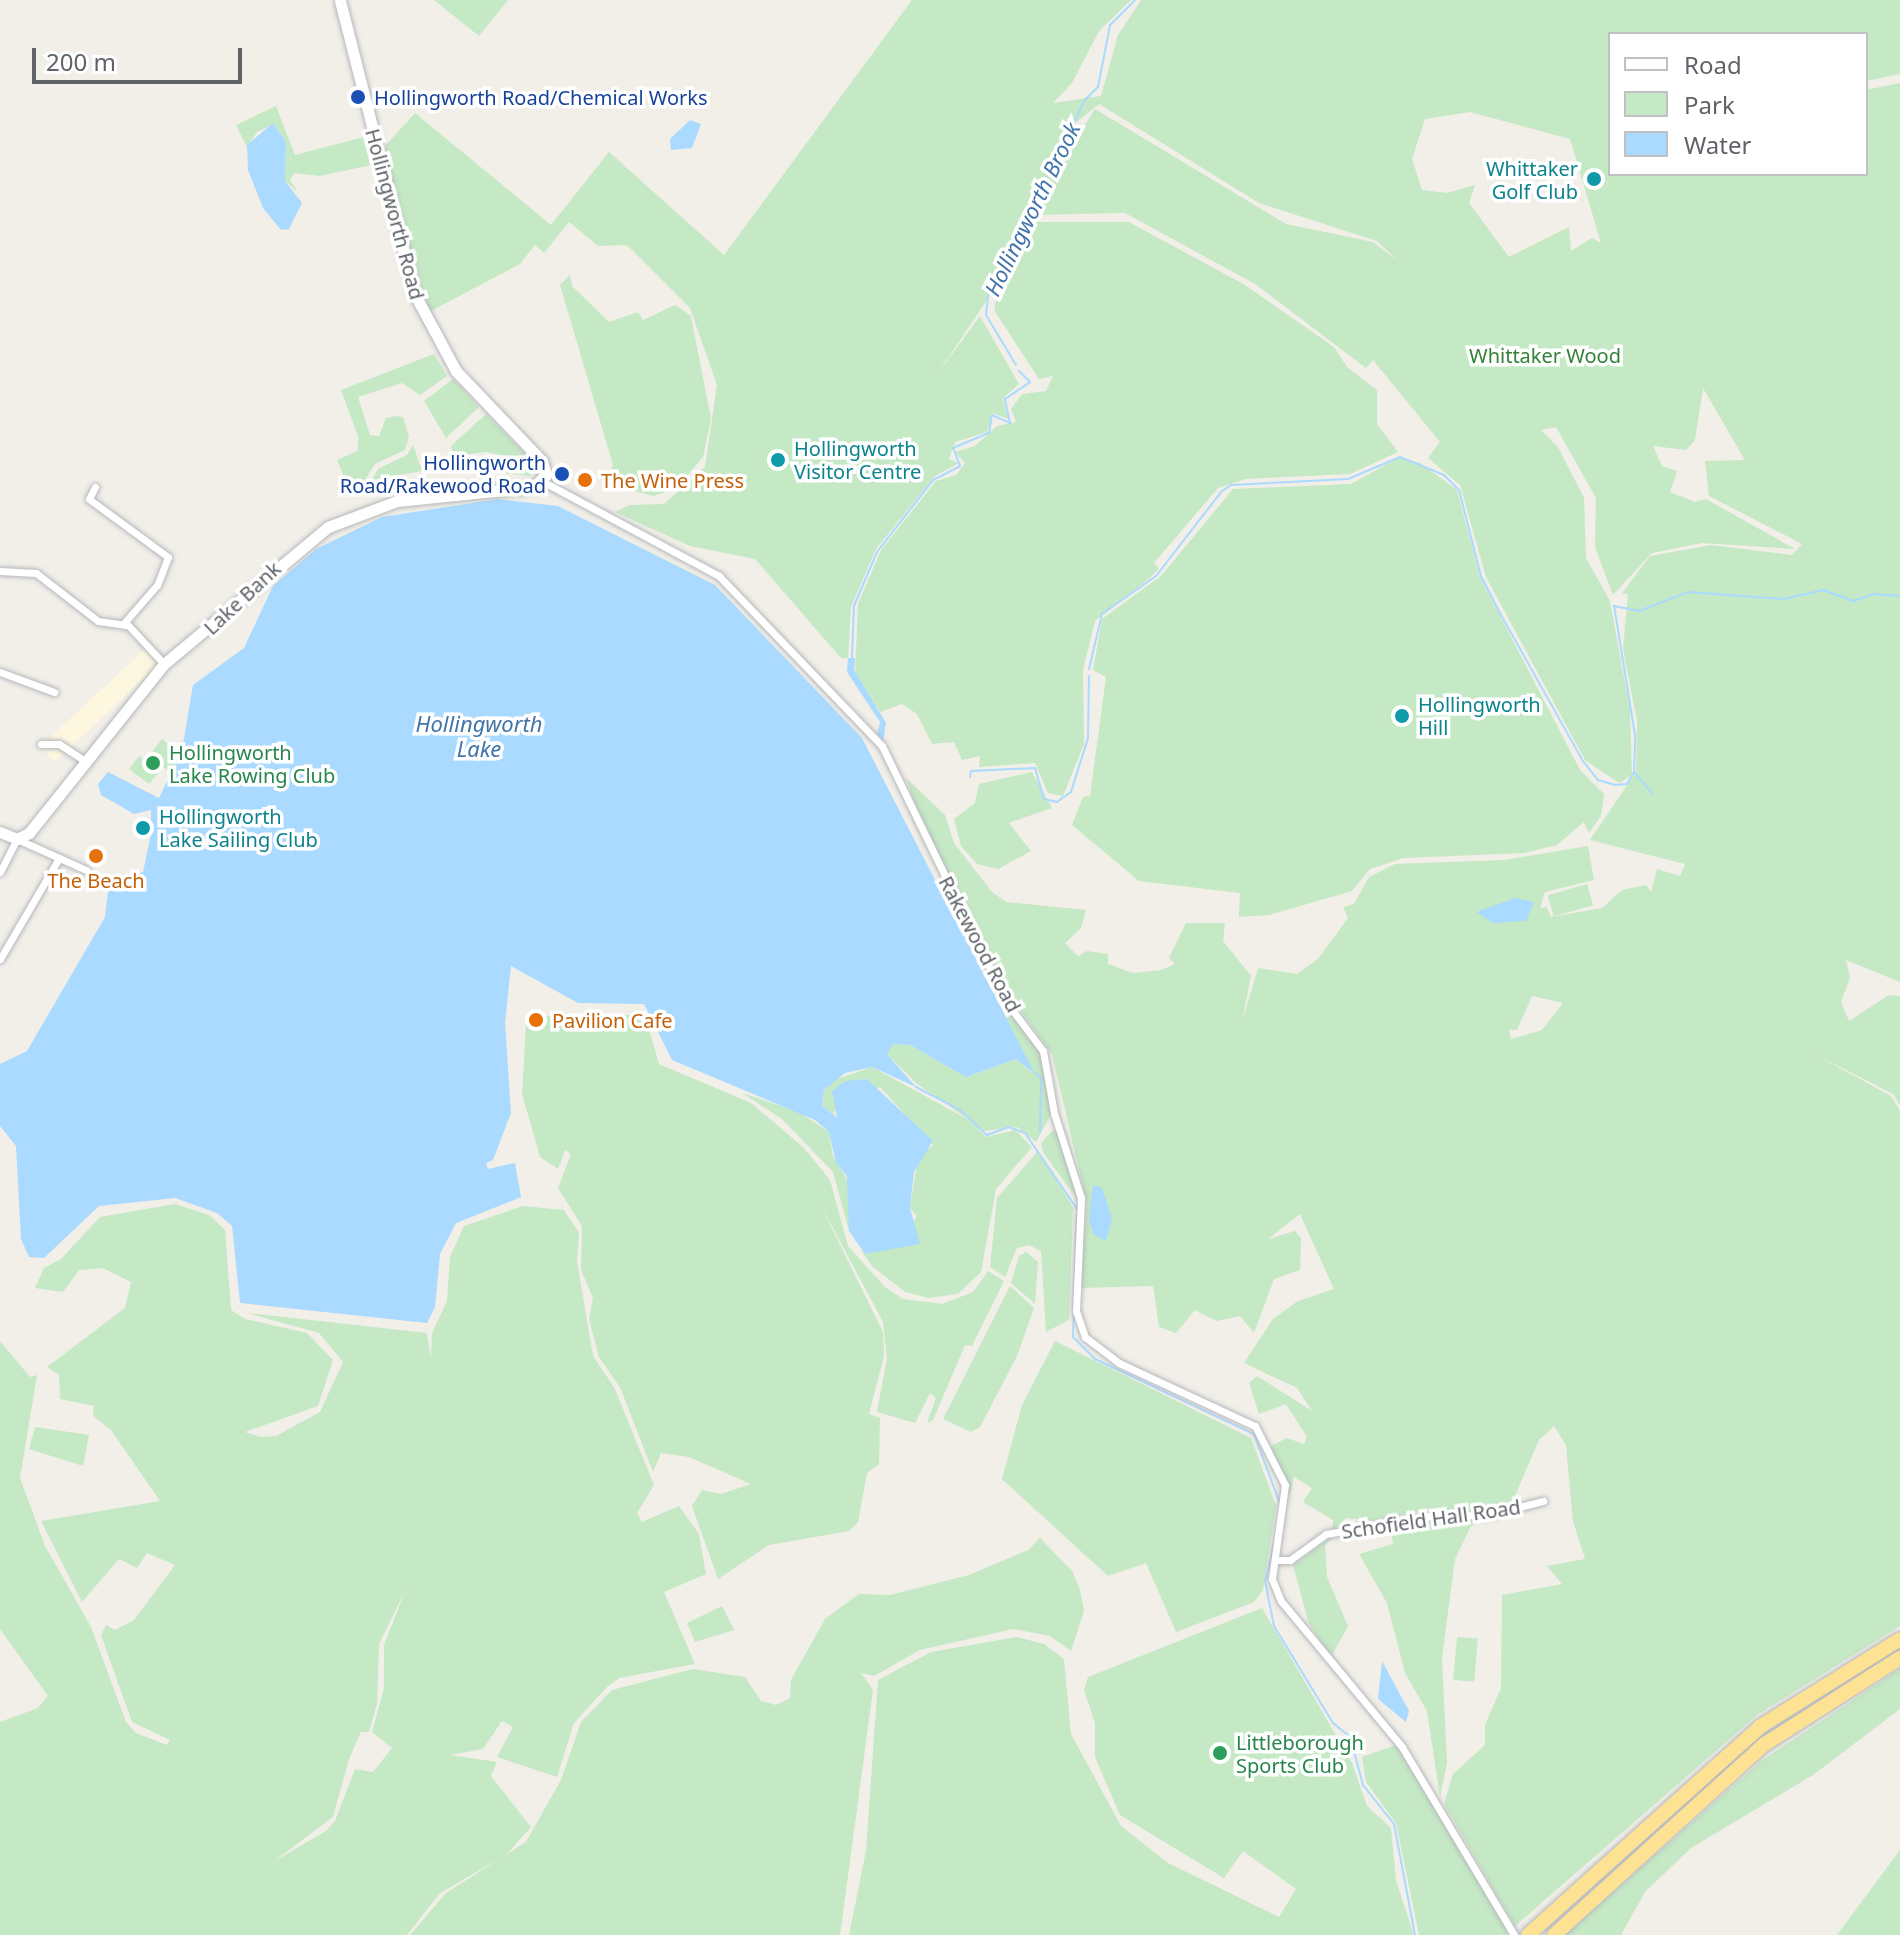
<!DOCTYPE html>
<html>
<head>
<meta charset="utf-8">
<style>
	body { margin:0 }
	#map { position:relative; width:1900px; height:1935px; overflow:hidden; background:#f1efe8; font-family:"Noto Sans",sans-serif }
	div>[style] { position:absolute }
	.commercial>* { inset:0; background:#fef7e0; transform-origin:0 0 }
	.green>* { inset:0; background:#c5e8c5; transform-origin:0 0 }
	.water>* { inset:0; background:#aadaff }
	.stream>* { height:2px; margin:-1px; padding:0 1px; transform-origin:1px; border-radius:1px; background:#aadaff }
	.roads { filter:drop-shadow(0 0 2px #b5b8bc) drop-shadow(0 0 2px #b5b8bc) }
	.street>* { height:7px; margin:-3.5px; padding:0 3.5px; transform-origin:3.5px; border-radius:3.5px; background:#fff }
	.secondary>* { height:11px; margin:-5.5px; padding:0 5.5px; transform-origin:5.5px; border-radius:5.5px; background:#fff }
	.highway>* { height:14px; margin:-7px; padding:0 7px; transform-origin:7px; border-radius:7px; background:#fde293 }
	.dots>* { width:22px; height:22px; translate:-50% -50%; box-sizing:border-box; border:4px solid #fff; border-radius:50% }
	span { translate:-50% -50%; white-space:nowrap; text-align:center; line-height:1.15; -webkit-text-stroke:7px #fff; paint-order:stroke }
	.transit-label { font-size:20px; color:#164399 }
	.left { translate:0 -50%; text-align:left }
	.right { translate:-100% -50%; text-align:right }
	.culture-label { font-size:20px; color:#0d838f }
	.street-label { font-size:20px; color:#5f6368 }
	.park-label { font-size:20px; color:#348238 }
	.food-label { font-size:20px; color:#c56008 }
	.leisure-label { font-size:20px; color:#27864d }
	.water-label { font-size:22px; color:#4174aa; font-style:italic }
	.legend { position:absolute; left:1608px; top:32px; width:260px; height:144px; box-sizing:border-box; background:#fff; border:2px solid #bfc1c3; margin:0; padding:10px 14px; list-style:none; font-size:24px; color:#5f6368 }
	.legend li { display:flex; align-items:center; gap:16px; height:40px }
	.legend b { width:40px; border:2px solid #bfc1c3 }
	.scale { position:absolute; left:32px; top:48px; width:210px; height:36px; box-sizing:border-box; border:4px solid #5f6368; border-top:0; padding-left:10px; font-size:24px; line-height:28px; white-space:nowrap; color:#5f6368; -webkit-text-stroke:6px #fff; paint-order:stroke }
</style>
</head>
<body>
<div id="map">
	<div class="commercial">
		<div style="left:145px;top:649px;width:21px;height:143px;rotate:47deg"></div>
	</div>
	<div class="green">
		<div style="clip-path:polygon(434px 0,508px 0,479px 36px)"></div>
		<div style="clip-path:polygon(evenodd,912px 0,1131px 0,1099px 31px,1072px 83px,1053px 103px,1101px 96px,1118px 35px,1141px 0,1900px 0,1900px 74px,1866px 81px,1866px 34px,1610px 34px,1610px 174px,1866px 174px,1866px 90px,1900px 83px,1900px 982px,1846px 960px,1850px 978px,1841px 1002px,1849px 1021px,1889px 995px,1900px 996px,1900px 1105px,1893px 1094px,1811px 1052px,1891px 1096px,1900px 1111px,1900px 1626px,1757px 1715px,1515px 1926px,1444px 1804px,1453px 1774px,1485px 1745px,1485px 1725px,1501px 1688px,1502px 1595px,1562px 1584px,1547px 1566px,1585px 1559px,1573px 1521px,1566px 1445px,1554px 1426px,1539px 1440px,1511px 1505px,1481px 1512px,1429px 1509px,1375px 1521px,1346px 1518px,1332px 1531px,1333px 1520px,1303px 1502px,1312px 1488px,1294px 1477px,1290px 1495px,1271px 1446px,1287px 1438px,1304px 1444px,1307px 1437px,1286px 1404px,1259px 1414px,1249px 1383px,1257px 1376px,1312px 1411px,1297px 1388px,1244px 1363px,1273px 1319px,1298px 1301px,1334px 1289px,1300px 1214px,1268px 1239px,1295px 1231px,1301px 1238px,1300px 1270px,1274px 1279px,1254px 1333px,1240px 1316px,1216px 1321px,1195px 1310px,1176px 1333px,1159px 1327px,1153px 1286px,1080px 1288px,1087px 1204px,1052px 1054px,1012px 999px,926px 833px,906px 778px,945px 815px,954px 843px,992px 892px,1006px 902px,1086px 910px,1081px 928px,1065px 943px,1078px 956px,1087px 951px,1108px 954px,1108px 964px,1133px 973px,1161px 970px,1175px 964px,1169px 958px,1186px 923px,1225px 923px,1223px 941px,1251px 976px,1242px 1022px,1258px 968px,1297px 974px,1318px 959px,1348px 918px,1343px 907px,1354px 904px,1369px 877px,1395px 864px,1504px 860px,1588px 846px,1594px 880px,1545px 892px,1540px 908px,1547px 907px,1551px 917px,1602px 908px,1622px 890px,1646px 885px,1651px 892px,1657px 869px,1680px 876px,1685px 864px,1590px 840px,1636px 772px,1637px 721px,1623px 649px,1628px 594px,1622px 593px,1650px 556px,1711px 545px,1792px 555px,1802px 544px,1709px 496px,1705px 461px,1745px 460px,1703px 388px,1695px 440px,1686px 450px,1653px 446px,1662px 466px,1677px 471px,1670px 492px,1695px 502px,1706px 499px,1795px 549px,1702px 543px,1652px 553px,1613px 595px,1595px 547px,1596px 498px,1556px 427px,1541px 430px,1558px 447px,1584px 498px,1586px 558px,1610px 601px,1630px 710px,1632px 775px,1619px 783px,1585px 760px,1486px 577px,1460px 485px,1428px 458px,1440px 442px,1373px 360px,1366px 368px,1255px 284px,1125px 213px,1034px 215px,1038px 222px,1129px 222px,1245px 285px,1334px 347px,1347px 367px,1377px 390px,1377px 424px,1398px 452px,1350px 474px,1246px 479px,1218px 488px,1154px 563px,1159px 568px,1152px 576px,1095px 621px,1083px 670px,1084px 744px,1063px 796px,1048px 793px,1035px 763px,979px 767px,980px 756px,962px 760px,954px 742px,932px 744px,917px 714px,902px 704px,880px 712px,855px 673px,858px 604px,881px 550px,936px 481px,956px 475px,965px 463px,955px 452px,975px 446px,997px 426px,1016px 422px,1011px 409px,1022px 394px,1046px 391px,1053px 376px,1039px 379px,994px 310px,1001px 279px,936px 376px,980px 316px,1019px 384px,1003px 398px,1008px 419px,992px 413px,987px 432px,955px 442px,949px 459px,959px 463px,935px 476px,876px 549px,851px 607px,848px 658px,841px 658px,755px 559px,690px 546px,615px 512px,629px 505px,664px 504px,705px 467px,717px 385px,690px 308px,627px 245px,598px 246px,569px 222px,544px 253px,535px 245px,520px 264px,429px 312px,384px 158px,386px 145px,415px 113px,551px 225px,609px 152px,724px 255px,912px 0,1099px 104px,1259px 203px,1377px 241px,1397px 260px,1373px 242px,1286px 224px,1095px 109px,1052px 177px,1067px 130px,1099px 104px,912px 0,1470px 112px,1570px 139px,1601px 243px,1592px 238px,1571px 251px,1569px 227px,1509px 257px,1469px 203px,1475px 185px,1447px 193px,1422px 190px,1412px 159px,1425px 119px,1470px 112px,912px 0,1532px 996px,1563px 1003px,1542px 1030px,1511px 1039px,1509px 1030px,1517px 1030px,1532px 996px)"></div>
		<div style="clip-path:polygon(276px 106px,295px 155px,364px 137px,371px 165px,320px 176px,294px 173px,290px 180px,298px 192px,285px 181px,286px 142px,274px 124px,257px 132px,247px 147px,236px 125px)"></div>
		<div style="clip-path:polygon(570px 275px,572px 286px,609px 322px,638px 312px,643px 320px,675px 305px,691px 316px,711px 419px,703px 457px,676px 489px,653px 496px,605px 483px,613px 465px,560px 285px)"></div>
		<div style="clip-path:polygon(434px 354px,447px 376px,420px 395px,402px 383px,358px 397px,370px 435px,379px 436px,386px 418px,395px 416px,403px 417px,409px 437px,405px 450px,375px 464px,365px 480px,349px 487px,337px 460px,358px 451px,358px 436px,341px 390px)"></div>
		<div style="clip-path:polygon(453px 379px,479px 407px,446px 438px,424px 401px)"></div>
		<div style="clip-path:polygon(486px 414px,532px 461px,486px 452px,454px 456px,451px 446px)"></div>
		<div style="clip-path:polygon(413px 445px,422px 471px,372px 480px,378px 469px,407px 455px)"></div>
		<div style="clip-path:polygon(1400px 457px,1420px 463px,1457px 490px,1480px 577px,1580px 770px,1604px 794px,1601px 816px,1589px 833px,1584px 822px,1557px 845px,1524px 853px,1403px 858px,1370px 869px,1352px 891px,1269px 915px,1239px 917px,1240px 893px,1139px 881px,1072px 825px,1083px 797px,1090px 796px,1106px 677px,1093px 670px,1102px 619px,1161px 576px,1233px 489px,1351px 484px)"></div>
		<div style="clip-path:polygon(485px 458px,534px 466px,530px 476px,457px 468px,455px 460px)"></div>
		<div style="clip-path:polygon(162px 739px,174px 749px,168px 758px,176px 765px,170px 772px,163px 767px,149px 784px,129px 769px,139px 756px,146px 760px)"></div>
		<div style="clip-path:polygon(1032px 772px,1052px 808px,1009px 823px,1031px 851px,998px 869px,977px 864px,961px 846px,954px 819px,975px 803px,979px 784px)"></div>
		<div style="left:1587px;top:884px;width:22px;height:41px;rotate:74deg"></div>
		<div style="clip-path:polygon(1008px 1008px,1042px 1056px,1051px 1114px,1036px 1142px,1017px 1127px,985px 1131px,916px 1083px,887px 1054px,890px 1044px,910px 1045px,966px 1077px,1016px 1059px,1033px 1073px,1001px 1010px)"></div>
		<div style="clip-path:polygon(632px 1015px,648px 1026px,659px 1064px,751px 1103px,804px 1148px,830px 1180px,848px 1246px,885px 1287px,903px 1299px,942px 1304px,973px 1292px,988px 1271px,1004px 1281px,972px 1346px,965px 1345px,933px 1420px,927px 1423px,936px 1398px,930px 1393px,915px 1423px,877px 1412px,887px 1358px,883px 1322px,818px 1200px,883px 1332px,884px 1356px,869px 1414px,880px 1418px,879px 1464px,867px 1473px,858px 1522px,849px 1531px,769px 1545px,718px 1579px,692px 1506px,702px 1490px,721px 1494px,751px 1484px,689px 1457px,661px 1453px,653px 1472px,620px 1387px,599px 1357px,589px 1319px,593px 1298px,581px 1270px,582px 1226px,558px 1188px,571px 1154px,565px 1150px,558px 1169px,540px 1157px,522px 1094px,526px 1024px,540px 1029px,545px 1016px)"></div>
		<div style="clip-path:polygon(872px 1067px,969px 1120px,986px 1137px,1015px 1130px,1032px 1147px,996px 1189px,981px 1272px,958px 1294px,928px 1298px,905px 1292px,872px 1266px,860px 1249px,865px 1254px,884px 1246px,898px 1249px,917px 1216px,910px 1208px,918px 1158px,933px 1145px,880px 1087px,833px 1112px,838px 1118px,822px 1105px,824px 1090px,834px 1080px)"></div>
		<div style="clip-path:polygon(742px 1093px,799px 1112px,829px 1132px,833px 1156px,850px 1184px,849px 1231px,833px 1172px,782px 1119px)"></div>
		<div style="clip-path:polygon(1052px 1131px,1057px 1132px,1079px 1202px,1043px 1152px,1041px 1143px)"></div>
		<div style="clip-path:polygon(1038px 1151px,1073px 1207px,1069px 1320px,1046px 1332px,1041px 1251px,1029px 1245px,1017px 1248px,1005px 1277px,990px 1267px,997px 1198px)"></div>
		<div style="clip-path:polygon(evenodd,175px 1204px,209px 1215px,225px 1230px,231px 1310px,245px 1319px,307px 1333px,333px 1360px,318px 1406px,245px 1432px,261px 1437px,276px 1436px,320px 1412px,343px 1362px,319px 1333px,247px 1313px,427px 1333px,431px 1359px,432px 1333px,447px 1301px,450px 1257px,464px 1226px,523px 1206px,564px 1210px,579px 1233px,577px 1261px,593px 1356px,614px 1387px,654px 1485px,637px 1513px,642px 1522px,679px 1506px,699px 1534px,706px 1574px,664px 1592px,695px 1664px,619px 1678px,607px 1687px,574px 1723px,557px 1777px,497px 1757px,513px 1727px,502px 1721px,483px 1749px,450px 1755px,497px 1762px,491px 1776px,531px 1827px,506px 1855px,440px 1893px,407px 1935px,0 1935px,0 1722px,38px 1708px,48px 1696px,0 1629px,0 1341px,30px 1377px,37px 1375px,20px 1478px,45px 1546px,91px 1627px,126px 1722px,136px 1733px,167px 1745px,170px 1740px,132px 1722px,101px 1635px,106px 1625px,115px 1630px,134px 1620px,175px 1565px,147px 1553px,137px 1568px,119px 1559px,82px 1602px,41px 1521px,160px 1501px,111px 1430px,93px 1416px,94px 1406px,60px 1399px,59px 1375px,47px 1367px,125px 1308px,131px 1282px,103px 1268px,79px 1270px,63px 1292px,35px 1288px,44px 1268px,61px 1259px,100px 1217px,175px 1204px,405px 1591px,384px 1645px,384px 1688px,372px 1732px,392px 1748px,373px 1772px,355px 1769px,335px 1821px,326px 1831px,273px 1862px,333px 1817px,349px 1759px,361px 1732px,369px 1732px,377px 1704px,379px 1644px,405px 1591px)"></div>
		<div style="clip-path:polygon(1026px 1252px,1038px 1262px,1035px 1304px,1011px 1283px,1019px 1256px)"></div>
		<div style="clip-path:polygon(1010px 1286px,1034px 1308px,1017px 1356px,980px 1427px,971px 1432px,943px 1419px)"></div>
		<div style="clip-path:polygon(1055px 1341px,1251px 1438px,1276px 1506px,1263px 1590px,1254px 1602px,1176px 1632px,1146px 1563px,1108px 1576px,1002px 1479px,1022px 1405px)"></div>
		<div style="clip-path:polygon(35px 1427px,89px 1435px,83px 1466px,29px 1449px)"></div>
		<div style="clip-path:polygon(1502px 1514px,1471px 1526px,1455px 1559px,1442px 1658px,1447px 1763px,1440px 1797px,1427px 1711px,1405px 1673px,1387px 1603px,1359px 1554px,1393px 1544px,1390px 1526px)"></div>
		<div style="clip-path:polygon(1334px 1535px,1325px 1546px,1327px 1577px,1348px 1626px,1331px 1657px,1309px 1624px,1293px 1565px)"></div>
		<div style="clip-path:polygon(1040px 1538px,1072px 1571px,1080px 1590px,1084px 1611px,1071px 1651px,1050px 1636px,1013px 1629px,920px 1650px,874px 1676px,861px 1673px,873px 1690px,840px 1935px,410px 1935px,446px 1893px,526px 1842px,561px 1780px,581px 1722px,612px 1690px,693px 1669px,745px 1677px,761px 1701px,776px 1705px,790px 1698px,791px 1680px,825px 1619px,859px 1594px,890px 1595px,969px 1575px,1028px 1550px)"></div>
		<div style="clip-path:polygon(722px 1606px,734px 1630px,695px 1642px,687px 1623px)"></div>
		<div style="clip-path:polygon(1262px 1608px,1352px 1763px,1367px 1806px,1391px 1828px,1396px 1881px,1414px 1935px,849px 1935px,866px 1851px,878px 1680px,931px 1652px,1017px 1637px,1044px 1644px,1064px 1659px,1071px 1734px,1121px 1826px,1168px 1863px,1279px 1917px,1296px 1889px,1243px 1851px,1224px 1878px,1120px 1815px,1095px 1757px,1095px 1723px,1084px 1690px,1088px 1677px)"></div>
		<div style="left:1457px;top:1637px;width:21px;height:43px;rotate:5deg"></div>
		<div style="clip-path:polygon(1900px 1669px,1900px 1709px,1813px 1775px,1691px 1848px,1645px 1892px,1621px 1935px,1565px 1935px,1761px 1761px)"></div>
		<div style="clip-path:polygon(1396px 1745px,1509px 1932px,1505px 1935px,1419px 1935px,1396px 1823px,1366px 1782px,1362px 1757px)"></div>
		<div style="clip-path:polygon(1900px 1850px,1900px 1935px,1837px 1935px)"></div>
	</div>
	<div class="water">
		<div style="clip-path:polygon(690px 120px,701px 124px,692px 148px,671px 150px,670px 139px)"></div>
		<div style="clip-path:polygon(273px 123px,286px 142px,285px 181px,302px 203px,289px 229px,281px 230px,263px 208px,248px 170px,247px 145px)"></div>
		<div style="clip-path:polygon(498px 499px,558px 506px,715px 585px,862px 738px,1035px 1074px,1016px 1059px,966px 1077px,910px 1045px,893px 1044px,887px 1054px,916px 1087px,872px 1067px,845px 1073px,824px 1090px,822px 1105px,837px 1118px,832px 1091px,846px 1081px,867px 1079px,933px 1141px,914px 1172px,910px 1208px,920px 1244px,865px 1254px,849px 1231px,847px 1176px,836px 1163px,829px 1132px,815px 1120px,672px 1060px,644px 1004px,578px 1003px,511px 966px,505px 1023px,511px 1113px,493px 1160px,486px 1163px,488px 1169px,515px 1163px,521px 1197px,456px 1223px,440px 1254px,435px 1307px,427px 1323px,240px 1303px,232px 1226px,217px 1213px,175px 1198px,99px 1206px,44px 1258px,29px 1257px,21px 1239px,16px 1146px,0 1126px,0 1064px,27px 1051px,105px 917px,109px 882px,143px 872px,151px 834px,151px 810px,134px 814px,101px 795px,98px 784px,108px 772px,159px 798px,182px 750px,193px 685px,244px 648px,273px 586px,316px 549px,382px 517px)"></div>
		<div style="clip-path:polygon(848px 658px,855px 658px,854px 670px,886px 723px,883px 741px,877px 734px,880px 722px,847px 672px)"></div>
		<div style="clip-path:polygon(1516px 898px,1534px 902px,1526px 921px,1493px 923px,1476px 912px)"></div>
		<div style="clip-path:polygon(1093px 1185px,1102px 1188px,1112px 1218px,1106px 1241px,1093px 1234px,1089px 1219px)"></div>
		<div style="clip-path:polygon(1382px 1661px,1409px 1711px,1406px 1722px,1378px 1699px)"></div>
	</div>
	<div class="stream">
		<div style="left:1016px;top:365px;width:58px;rotate:-121deg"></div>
		<div style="left:986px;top:315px;width:19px;rotate:-84deg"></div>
		<div style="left:988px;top:296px;width:219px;rotate:-63.7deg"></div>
		<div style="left:1085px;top:100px;width:18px;rotate:-45deg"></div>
		<div style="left:1098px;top:87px;width:63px;rotate:-79deg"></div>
		<div style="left:1110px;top:25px;width:35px;rotate:-45deg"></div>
		<div style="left:852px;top:658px;width:52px;rotate:-87.8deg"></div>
		<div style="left:854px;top:606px;width:59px;rotate:-66.9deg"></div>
		<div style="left:877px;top:552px;width:91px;rotate:-52.1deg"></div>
		<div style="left:933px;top:480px;width:30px;rotate:-27deg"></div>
		<div style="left:960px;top:466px;width:19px;rotate:-111deg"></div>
		<div style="left:953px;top:448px;width:39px;rotate:-23deg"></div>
		<div style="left:989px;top:433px;width:18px;rotate:-81deg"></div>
		<div style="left:992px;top:415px;width:20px;rotate:24deg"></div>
		<div style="left:1010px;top:423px;width:25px;rotate:-102deg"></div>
		<div style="left:1005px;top:399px;width:30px;rotate:-34deg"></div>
		<div style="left:1030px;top:382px;width:16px;rotate:-135deg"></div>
		<div style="left:1089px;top:669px;width:57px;rotate:-76.7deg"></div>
		<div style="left:1102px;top:614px;width:66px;rotate:-35.1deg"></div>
		<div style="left:1156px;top:576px;width:108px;rotate:-52.2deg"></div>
		<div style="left:1222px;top:491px;width:11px;rotate:-34deg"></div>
		<div style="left:1231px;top:485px;width:117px;rotate:-2.9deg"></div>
		<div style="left:1348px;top:479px;width:56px;rotate:-22.9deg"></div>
		<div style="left:1400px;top:457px;width:48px;rotate:22.2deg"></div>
		<div style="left:1444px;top:475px;width:21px;rotate:45deg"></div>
		<div style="left:1459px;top:490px;width:89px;rotate:75.7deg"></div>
		<div style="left:1481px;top:576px;width:44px;rotate:62.9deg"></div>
		<div style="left:1501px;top:615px;width:167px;rotate:60.7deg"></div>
		<div style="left:1583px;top:761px;width:24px;rotate:52deg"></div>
		<div style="left:1598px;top:780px;width:18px;rotate:16deg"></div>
		<div style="left:1615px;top:785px;width:12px;rotate:-5deg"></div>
		<div style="left:1627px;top:784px;width:14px;rotate:-60deg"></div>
		<div style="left:1634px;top:772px;width:37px;rotate:-88deg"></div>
		<div style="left:1635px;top:735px;width:131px;rotate:-99.2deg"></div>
		<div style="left:1614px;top:606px;width:25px;rotate:11deg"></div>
		<div style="left:1639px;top:611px;width:53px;rotate:-21.2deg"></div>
		<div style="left:1688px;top:592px;width:96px;rotate:4.2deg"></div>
		<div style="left:1784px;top:599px;width:40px;rotate:-13deg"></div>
		<div style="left:1823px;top:590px;width:33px;rotate:20deg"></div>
		<div style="left:1854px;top:601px;width:20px;rotate:-20deg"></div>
		<div style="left:1873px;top:594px;width:27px;rotate:4deg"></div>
		<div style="left:1635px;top:773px;width:26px;rotate:50deg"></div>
		<div style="left:970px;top:777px;width:6px;rotate:-81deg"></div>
		<div style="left:971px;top:771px;width:64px;rotate:-2.7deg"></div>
		<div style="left:1035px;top:768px;width:32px;rotate:74deg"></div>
		<div style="left:1044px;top:799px;width:13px;rotate:13deg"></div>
		<div style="left:1057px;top:802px;width:17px;rotate:-36deg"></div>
		<div style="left:1071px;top:792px;width:57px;rotate:-72.5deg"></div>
		<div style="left:1088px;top:738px;width:62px;rotate:-89.1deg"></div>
		<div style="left:1035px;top:1073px;width:8px;rotate:40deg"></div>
		<div style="left:1041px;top:1078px;width:55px;rotate:91deg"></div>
		<div style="left:916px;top:1087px;width:50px;rotate:27.6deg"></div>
		<div style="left:960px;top:1110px;width:37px;rotate:43deg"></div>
		<div style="left:987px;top:1135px;width:23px;rotate:-20deg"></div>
		<div style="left:1009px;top:1127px;width:17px;rotate:21deg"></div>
		<div style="left:1025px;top:1133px;width:92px;rotate:55.6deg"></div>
		<div style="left:1077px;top:1215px;width:122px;rotate:91.9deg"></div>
		<div style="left:1073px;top:1337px;width:31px;rotate:45deg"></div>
		<div style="left:1095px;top:1359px;width:176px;rotate:25.3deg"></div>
		<div style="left:1254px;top:1434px;width:72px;rotate:69.5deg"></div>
		<div style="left:1274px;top:1543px;width:39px;rotate:103deg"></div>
		<div style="left:1265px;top:1581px;width:46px;rotate:78.7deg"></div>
		<div style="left:1274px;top:1626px;width:114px;rotate:58.7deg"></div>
		<div style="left:1333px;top:1723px;width:22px;rotate:39deg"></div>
		<div style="left:1350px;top:1737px;width:50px;rotate:74.8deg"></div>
		<div style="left:1363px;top:1785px;width:50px;rotate:51.5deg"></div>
		<div style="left:1394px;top:1824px;width:113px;rotate:79.3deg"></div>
	</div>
	<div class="roads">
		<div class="street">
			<div style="left:542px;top:481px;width:201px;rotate:28.2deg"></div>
			<div style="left:719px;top:576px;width:236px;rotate:46.2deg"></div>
			<div style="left:882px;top:746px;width:286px;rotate:64.1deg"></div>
			<div style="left:1007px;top:1003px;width:60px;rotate:53.1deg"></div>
			<div style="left:1043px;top:1051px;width:63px;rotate:79.9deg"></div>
			<div style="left:1054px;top:1113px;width:89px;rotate:72.4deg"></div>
			<div style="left:1081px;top:1198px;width:113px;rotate:92.5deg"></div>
			<div style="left:1076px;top:1311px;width:28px;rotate:71deg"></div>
			<div style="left:1085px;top:1337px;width:43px;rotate:37.4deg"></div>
			<div style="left:1119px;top:1363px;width:150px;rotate:24.9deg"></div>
			<div style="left:1255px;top:1426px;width:66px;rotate:63deg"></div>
			<div style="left:1285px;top:1485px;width:95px;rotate:97.9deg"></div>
			<div style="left:1272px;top:1579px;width:24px;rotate:68deg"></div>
			<div style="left:1281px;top:1601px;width:190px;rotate:50.3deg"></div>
			<div style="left:1402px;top:1747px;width:219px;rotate:59.2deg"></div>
			<div style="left:95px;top:487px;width:13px;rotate:117deg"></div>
			<div style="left:89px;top:499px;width:98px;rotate:36.3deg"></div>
			<div style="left:168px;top:557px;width:30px;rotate:111deg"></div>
			<div style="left:157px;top:585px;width:50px;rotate:131deg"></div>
			<div style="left:0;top:571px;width:36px;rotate:3deg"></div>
			<div style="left:36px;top:573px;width:78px;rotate:37.7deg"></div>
			<div style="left:98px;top:621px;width:30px;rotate:8deg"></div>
			<div style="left:128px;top:625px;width:53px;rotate:47.3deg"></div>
			<div style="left:0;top:672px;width:58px;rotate:20.3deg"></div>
			<div style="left:41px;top:744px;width:18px"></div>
			<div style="left:59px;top:744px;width:31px;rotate:33deg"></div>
			<div style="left:0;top:872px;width:37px;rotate:-63deg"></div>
			<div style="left:17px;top:839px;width:76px;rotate:24.2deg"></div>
			<div style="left:0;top:959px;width:117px;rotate:-59.7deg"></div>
			<div style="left:1279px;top:1560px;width:11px"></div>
			<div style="left:1290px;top:1560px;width:44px;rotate:-35.8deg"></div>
			<div style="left:1326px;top:1534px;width:106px;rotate:-9.8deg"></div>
			<div style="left:1430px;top:1516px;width:58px;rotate:-1deg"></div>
			<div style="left:1488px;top:1515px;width:57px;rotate:-14.3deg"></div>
		</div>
		<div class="secondary">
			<div style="left:0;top:832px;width:18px;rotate:22deg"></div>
			<div style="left:17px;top:839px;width:13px;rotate:-27deg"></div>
			<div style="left:29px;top:833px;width:216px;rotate:-51.4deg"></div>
			<div style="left:164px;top:664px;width:214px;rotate:-39.9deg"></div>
			<div style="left:328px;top:527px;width:74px;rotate:-20.6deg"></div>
			<div style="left:397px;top:501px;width:137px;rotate:-5.9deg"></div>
			<div style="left:533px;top:487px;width:18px;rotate:-43deg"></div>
			<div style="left:546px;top:475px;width:15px;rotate:-106deg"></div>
			<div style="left:542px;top:461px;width:124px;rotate:-133.7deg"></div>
			<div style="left:456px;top:371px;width:86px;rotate:-118.3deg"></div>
			<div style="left:415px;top:295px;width:304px;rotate:-104.3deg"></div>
		</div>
		<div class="highway">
			<div style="left:1528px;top:1935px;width:313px;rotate:-41.9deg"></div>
			<div style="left:1761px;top:1726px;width:164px;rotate:-32deg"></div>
			<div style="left:1554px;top:1935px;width:285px;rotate:-42.2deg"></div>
			<div style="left:1765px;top:1744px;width:160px;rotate:-32.5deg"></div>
		</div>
	</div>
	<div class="dots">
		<div style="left:358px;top:97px;background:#1a4fb4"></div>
		<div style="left:1594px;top:179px;background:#0f9aa8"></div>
		<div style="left:778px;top:460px;background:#0f9aa8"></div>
		<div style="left:562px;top:474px;background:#1a4fb4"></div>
		<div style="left:585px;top:480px;background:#e8710a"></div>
		<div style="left:1402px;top:716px;background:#0f9aa8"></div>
		<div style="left:153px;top:763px;background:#2e9e5b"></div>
		<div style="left:143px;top:828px;background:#0f9aa8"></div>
		<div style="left:96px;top:856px;background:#e8710a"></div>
		<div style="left:536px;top:1020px;background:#e8710a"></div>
		<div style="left:1220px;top:1753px;background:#2e9e5b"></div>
	</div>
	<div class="transit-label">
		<span class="left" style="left:374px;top:97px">Hollingworth Road/Chemical Works</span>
		<span class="right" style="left:546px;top:474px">Hollingworth<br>Road/Rakewood Road</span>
	</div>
	<div class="culture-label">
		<span class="right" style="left:1578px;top:180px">Whittaker<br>Golf Club</span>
		<span class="left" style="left:794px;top:460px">Hollingworth<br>Visitor Centre</span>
		<span class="left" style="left:1418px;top:716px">Hollingworth<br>Hill</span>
		<span class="left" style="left:159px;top:828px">Hollingworth<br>Lake Sailing Club</span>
	</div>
	<div class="street-label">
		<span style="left:395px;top:214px;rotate:75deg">Hollingworth Road</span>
		<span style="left:242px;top:598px;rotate:-43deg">Lake Bank</span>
		<span style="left:980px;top:944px;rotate:62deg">Rakewood Road</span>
		<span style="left:1431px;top:1519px;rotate:-8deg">Schofield Hall Road</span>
	</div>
	<div class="park-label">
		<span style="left:1545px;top:355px">Whittaker Wood</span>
	</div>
	<div class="food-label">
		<span class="left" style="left:601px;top:480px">The Wine Press</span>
		<span style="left:96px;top:880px">The Beach</span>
		<span class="left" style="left:552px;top:1020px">Pavilion Cafe</span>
	</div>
	<div class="leisure-label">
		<span class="left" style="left:169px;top:764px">Hollingworth<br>Lake Rowing Club</span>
		<span class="left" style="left:1236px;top:1754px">Littleborough<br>Sports Club</span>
	</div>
	<div class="water-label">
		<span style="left:1032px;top:209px;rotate:-64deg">Hollingworth Brook</span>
		<span style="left:479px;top:736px">Hollingworth<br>Lake</span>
	</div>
	<ul class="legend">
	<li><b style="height:10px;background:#fff"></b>Road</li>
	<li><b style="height:22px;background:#c5e8c5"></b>Park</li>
	<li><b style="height:22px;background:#aadaff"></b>Water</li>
	</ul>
	<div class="scale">200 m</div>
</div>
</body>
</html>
